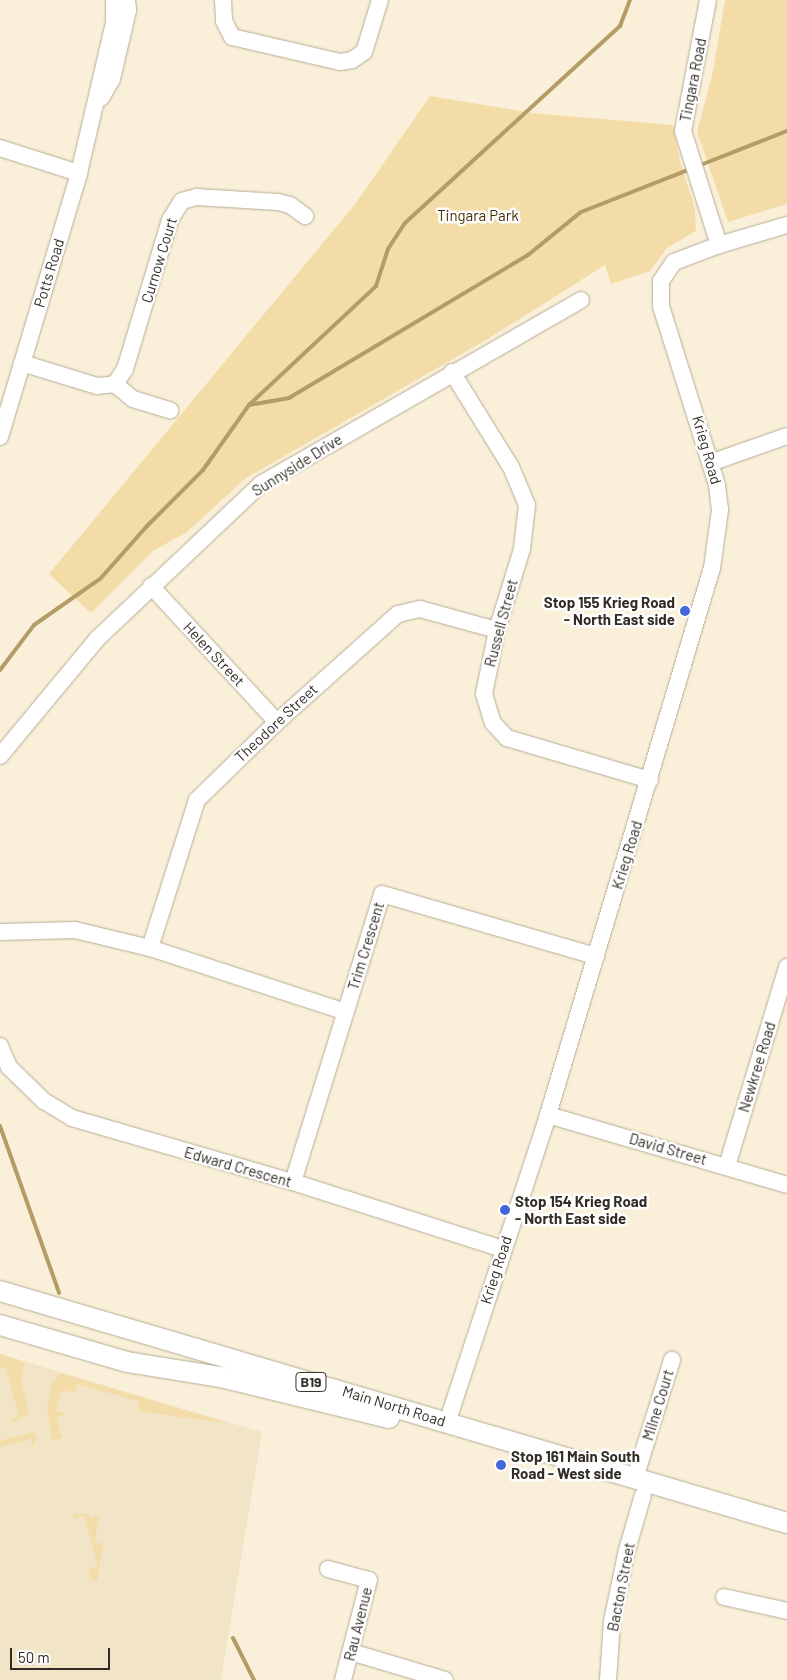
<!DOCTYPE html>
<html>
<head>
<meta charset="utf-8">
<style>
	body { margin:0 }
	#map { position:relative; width:787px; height:1680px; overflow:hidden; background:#faf0d9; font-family:Barlow,sans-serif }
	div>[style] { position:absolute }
	.built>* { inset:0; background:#f2e5c7 }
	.green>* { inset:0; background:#f3dca7 }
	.stream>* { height:4px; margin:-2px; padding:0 2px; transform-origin:2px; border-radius:2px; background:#b39c65 }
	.roads { filter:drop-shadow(0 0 1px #b6ac96) drop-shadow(0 0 1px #b6ac96) }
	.minor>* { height:16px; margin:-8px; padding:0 8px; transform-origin:8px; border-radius:8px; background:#fff }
	.major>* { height:20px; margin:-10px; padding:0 10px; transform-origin:10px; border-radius:10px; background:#fff }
	.dots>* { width:14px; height:14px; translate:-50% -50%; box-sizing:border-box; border:2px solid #fefefe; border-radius:50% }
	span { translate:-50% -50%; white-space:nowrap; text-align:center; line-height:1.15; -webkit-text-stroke:5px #fefefe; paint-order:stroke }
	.shield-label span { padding:1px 4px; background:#fefefe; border:1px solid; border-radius:4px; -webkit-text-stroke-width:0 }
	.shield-label { font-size:14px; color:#312d25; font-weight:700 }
	.street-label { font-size:15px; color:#312d25 }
	.park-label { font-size:15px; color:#433203 }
	.poi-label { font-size:15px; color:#312d25; font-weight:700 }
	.right { translate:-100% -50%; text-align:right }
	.left { translate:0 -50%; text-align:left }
	.scale { position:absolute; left:10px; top:1648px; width:100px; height:22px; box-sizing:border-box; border:2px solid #312d25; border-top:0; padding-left:6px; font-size:15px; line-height:18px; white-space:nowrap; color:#312d25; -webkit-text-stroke:4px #fefefe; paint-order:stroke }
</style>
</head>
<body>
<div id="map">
	<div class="built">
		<div style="clip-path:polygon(0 1354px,262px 1432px,221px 1680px,0 1680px)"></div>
	</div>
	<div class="green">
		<div style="clip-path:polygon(725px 0,787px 0,787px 204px,728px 222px,697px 132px,713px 71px)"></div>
		<div style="clip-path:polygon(430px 96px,532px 113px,673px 125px,680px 161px,695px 209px,696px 231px,667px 248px,650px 271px,611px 284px,605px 265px,486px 340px,246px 478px,187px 532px,153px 551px,91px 613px,49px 574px,356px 203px)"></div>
		<div style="clip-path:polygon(0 1354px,25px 1362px,21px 1378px,29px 1414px,13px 1422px,10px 1419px,19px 1416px,5px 1367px,0 1368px)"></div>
		<div style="clip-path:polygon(60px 1373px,224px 1422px,224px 1423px,138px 1411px,140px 1402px,78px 1384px,75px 1393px,62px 1390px,56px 1410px,66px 1414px,56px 1417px,62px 1438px,52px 1441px,47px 1407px,52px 1383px)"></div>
		<div style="clip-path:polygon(33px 1432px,37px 1437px,33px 1448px,31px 1439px,0 1447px,0 1441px)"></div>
		<div style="clip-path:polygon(73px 1514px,89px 1514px,90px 1518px,99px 1516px,95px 1542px,103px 1544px,97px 1581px,91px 1580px,88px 1569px,98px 1566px,84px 1516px,74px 1518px)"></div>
	</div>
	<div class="stream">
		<div style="left:698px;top:166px;width:96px;rotate:-21.5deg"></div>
		<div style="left:249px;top:405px;width:41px;rotate:-9.9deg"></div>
		<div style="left:289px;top:398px;width:279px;rotate:-30.9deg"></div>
		<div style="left:528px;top:255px;width:68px;rotate:-39.1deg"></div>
		<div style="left:581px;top:212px;width:118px;rotate:-21.4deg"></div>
		<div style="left:0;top:670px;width:56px;rotate:-52.9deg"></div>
		<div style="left:34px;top:625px;width:80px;rotate:-34.9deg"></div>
		<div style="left:100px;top:579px;width:71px;rotate:-48.4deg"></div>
		<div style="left:147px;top:526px;width:79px;rotate:-45deg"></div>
		<div style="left:203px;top:470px;width:80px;rotate:-54.7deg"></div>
		<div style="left:249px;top:405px;width:174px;rotate:-43.1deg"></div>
		<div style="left:376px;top:286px;width:39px;rotate:-72deg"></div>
		<div style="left:388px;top:249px;width:31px;rotate:-57deg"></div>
		<div style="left:405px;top:223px;width:292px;rotate:-42.5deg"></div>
		<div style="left:620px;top:26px;width:28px;rotate:-69deg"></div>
		<div style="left:0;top:1126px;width:177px;rotate:70.5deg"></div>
		<div style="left:233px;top:1638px;width:47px;rotate:63.4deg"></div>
	</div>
	<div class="roads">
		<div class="minor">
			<div style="left:223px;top:0;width:21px;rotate:87deg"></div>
			<div style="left:224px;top:21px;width:18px;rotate:63deg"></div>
			<div style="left:232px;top:37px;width:111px;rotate:13deg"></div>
			<div style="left:340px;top:62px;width:12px;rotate:-9deg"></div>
			<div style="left:352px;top:60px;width:14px;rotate:-34deg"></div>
			<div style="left:364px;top:52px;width:54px;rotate:-72.9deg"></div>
			<div style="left:708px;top:0;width:133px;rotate:100.8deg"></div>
			<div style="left:683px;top:131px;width:120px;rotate:72.5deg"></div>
			<div style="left:101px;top:98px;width:22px;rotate:-60deg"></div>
			<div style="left:112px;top:79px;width:71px;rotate:-76.9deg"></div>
			<div style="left:128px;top:10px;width:10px;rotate:-96deg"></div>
			<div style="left:0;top:148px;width:83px;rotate:17.6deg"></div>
			<div style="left:22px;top:363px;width:78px;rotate:17deg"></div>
			<div style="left:97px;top:386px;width:18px;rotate:-6deg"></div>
			<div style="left:115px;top:384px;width:18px;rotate:-56deg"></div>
			<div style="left:125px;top:369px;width:156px;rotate:-73.2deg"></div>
			<div style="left:170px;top:220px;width:22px;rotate:-58deg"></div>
			<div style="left:182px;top:201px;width:15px;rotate:-16deg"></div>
			<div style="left:196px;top:197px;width:82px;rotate:3.5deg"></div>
			<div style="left:278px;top:202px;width:12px;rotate:14deg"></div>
			<div style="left:290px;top:205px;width:19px;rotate:36deg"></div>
			<div style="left:452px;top:372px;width:112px;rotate:58.2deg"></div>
			<div style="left:511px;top:467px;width:41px;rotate:67.2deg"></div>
			<div style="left:527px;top:505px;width:44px;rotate:96.5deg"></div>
			<div style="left:522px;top:549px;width:85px;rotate:107.2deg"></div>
			<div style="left:497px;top:630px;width:65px;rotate:101.5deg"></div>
			<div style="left:484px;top:694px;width:30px;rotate:73deg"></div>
			<div style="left:493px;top:723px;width:21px;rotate:47deg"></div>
			<div style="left:507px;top:738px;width:149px;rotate:16.4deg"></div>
			<div style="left:115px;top:384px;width:23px;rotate:40deg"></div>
			<div style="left:133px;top:399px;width:39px;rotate:17deg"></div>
			<div style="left:0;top:437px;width:276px;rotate:-73.3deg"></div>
			<div style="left:79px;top:173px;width:154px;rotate:-76.9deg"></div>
			<div style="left:114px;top:23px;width:23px;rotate:-90deg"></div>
			<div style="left:713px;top:462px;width:78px;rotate:-19.4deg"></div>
			<div style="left:151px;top:586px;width:185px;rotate:47.2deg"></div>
			<div style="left:0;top:756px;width:152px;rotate:-50.3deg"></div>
			<div style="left:97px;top:639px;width:226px;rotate:-43.4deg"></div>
			<div style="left:261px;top:484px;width:369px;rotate:-29.9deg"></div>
			<div style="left:0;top:932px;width:75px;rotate:-1.5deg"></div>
			<div style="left:75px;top:930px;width:77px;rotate:13.5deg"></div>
			<div style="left:150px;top:948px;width:206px;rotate:18.1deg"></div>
			<div style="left:150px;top:948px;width:155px;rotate:-72.4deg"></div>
			<div style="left:197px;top:800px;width:112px;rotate:-44.3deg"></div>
			<div style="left:277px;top:722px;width:162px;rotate:-41.8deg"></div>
			<div style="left:398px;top:614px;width:23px;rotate:-13deg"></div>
			<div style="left:420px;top:609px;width:80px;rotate:15.3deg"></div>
			<div style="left:0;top:1046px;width:23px;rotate:67deg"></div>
			<div style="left:9px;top:1067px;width:49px;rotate:44.2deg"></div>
			<div style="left:44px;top:1101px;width:33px;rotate:31deg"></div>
			<div style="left:72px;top:1118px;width:230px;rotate:16.2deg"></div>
			<div style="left:293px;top:1182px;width:220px;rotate:17.7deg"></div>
			<div style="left:548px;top:1115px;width:249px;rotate:16.3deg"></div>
			<div style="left:727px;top:1166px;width:208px;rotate:-73.2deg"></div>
			<div style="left:293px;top:1182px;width:301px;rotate:-72.8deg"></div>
			<div style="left:382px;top:894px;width:223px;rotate:16.2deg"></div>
			<div style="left:447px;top:1423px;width:324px;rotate:-71.8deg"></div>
			<div style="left:548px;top:1115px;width:571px;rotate:-73.31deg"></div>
			<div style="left:712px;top:568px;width:59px;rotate:-82.1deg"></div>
			<div style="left:720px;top:510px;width:25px;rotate:-97deg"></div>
			<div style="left:717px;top:485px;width:188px;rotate:-107.4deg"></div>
			<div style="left:661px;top:306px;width:25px;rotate:-90deg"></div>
			<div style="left:661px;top:281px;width:23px;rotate:-56deg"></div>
			<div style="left:674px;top:262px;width:48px;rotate:-20.7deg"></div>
			<div style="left:719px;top:245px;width:71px;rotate:-16.4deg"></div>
			<div style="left:635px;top:1478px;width:124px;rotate:-72.6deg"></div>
			<div style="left:328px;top:1569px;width:42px;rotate:15deg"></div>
			<div style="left:369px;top:1580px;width:103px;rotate:104.6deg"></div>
			<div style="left:724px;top:1597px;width:65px;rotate:12.5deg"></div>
			<div style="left:351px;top:1652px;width:98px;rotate:16.6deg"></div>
			<div style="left:608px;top:1680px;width:59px;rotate:-86.1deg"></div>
			<div style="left:612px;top:1621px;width:73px;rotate:-78.1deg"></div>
			<div style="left:627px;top:1550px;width:57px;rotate:-73.8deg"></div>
		</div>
		<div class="major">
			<div style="left:0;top:1291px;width:820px;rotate:16.43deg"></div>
			<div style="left:0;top:1325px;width:132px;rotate:16.2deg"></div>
			<div style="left:127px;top:1362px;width:95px;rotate:9.1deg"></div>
			<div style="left:221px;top:1377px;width:173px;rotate:13.7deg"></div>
		</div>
	</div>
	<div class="dots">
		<div style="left:685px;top:611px;background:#4367d9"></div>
		<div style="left:505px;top:1210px;background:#4367d9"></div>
		<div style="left:501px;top:1465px;background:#4367d9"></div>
	</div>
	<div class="shield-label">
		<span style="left:311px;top:1382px">B19</span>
	</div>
	<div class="street-label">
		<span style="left:693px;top:80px;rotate:-79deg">Tingara Road</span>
		<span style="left:159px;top:260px;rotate:-73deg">Curnow Court</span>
		<span style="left:49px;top:273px;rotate:-73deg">Potts Road</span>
		<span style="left:707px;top:450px;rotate:74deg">Krieg Road</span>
		<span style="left:297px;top:465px;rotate:-32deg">Sunnyside Drive</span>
		<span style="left:501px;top:623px;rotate:-75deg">Russell Street</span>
		<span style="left:214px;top:654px;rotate:47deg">Helen Street</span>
		<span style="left:276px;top:723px;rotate:-43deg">Theodore Street</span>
		<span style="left:627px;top:855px;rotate:-73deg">Krieg Road</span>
		<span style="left:366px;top:946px;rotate:-73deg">Trim Crescent</span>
		<span style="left:757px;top:1067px;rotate:-73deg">Newkree Road</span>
		<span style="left:668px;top:1149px;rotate:16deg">David Street</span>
		<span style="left:238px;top:1167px;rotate:16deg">Edward Crescent</span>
		<span style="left:496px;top:1270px;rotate:-72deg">Krieg Road</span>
		<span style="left:658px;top:1405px;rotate:-73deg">Milne Court</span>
		<span style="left:394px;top:1406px;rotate:17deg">Main North Road</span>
		<span style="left:621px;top:1587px;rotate:-79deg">Bacton Street</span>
		<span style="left:358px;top:1624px;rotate:-76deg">Rau Avenue</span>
	</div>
	<div class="park-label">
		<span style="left:478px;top:216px">Tingara Park</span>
	</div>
	<div class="poi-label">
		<span class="right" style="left:675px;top:611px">Stop 155 Krieg Road<br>- North East side</span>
		<span class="left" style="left:515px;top:1210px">Stop 154 Krieg Road<br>- North East side</span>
		<span class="left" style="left:511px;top:1465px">Stop 161 Main South<br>Road - West side</span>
	</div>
	<div class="scale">50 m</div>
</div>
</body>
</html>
